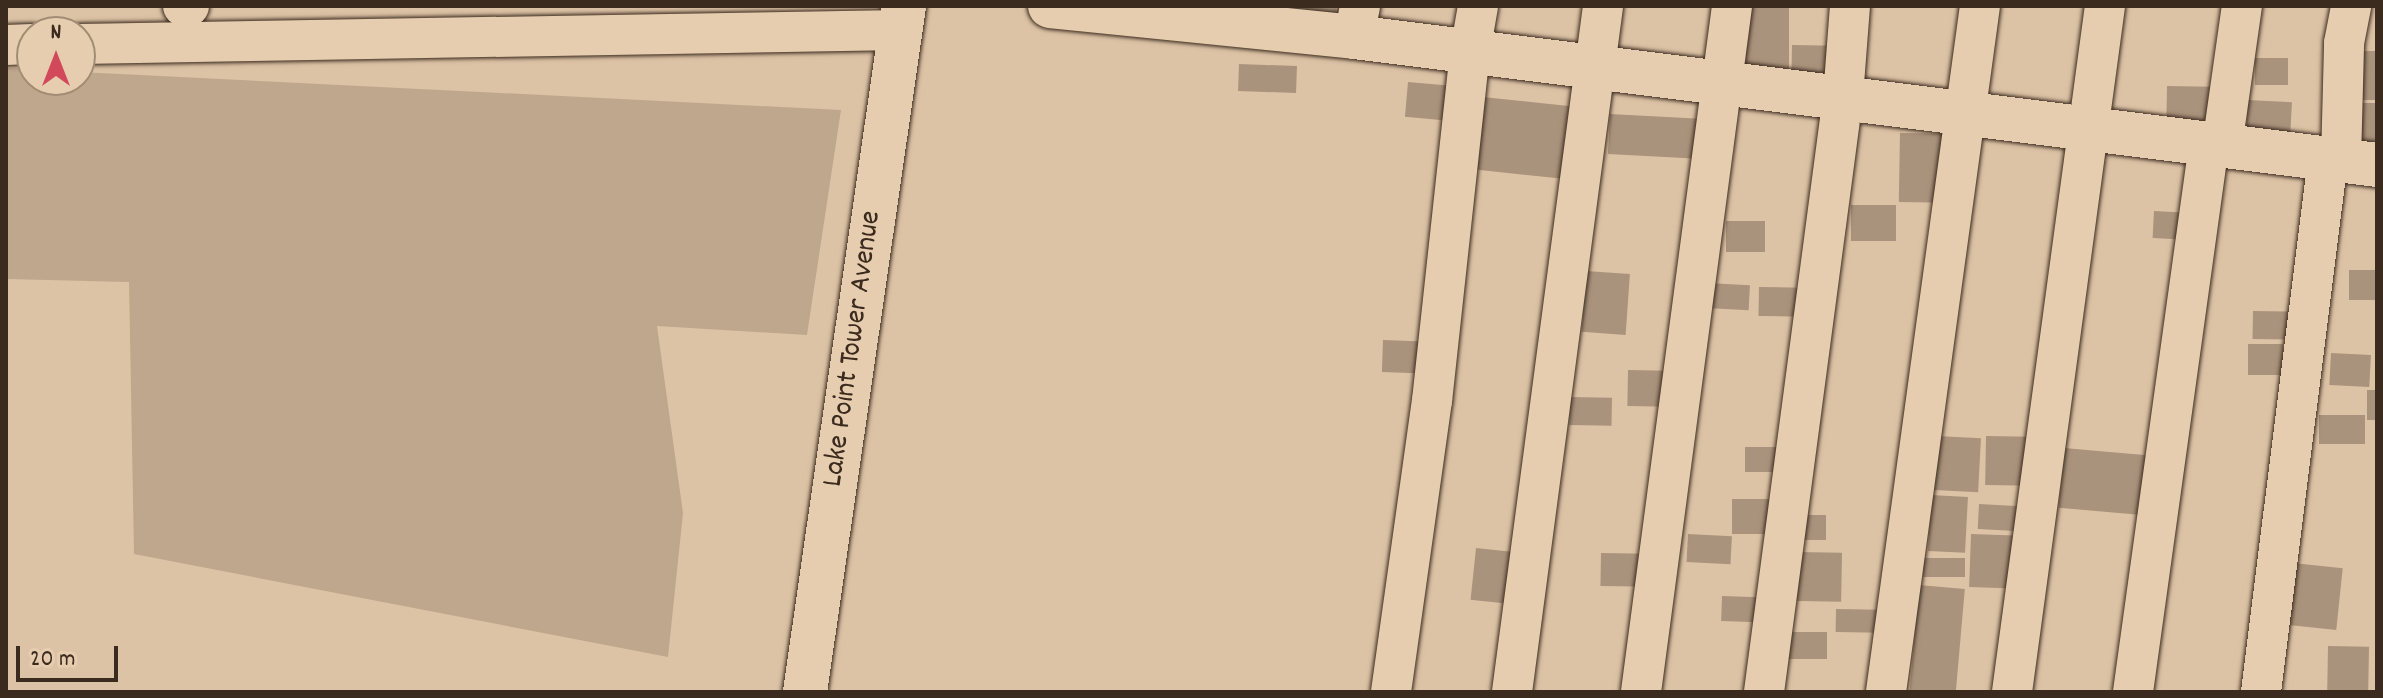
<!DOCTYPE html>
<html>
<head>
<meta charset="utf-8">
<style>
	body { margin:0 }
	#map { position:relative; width:2383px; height:698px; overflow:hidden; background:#ddc3a6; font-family:Dekko,sans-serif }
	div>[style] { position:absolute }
	.green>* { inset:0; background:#bfa78d }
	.building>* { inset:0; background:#aa937c; transform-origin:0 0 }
	.roads { filter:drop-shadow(0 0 2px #3b2a1e) drop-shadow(0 0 2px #3b2a1e) }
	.minor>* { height:40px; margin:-20px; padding:0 20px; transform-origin:20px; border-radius:20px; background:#e7cdaf }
	.tertiary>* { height:44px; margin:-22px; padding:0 22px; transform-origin:22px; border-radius:22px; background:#e7cdaf }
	span { translate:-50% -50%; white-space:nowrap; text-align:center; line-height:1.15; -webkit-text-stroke:7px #e7cdaf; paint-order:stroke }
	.street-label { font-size:30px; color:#3b2a1e }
	.frame { position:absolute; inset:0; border:8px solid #3b2a1e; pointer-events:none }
	.north { position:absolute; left:16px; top:16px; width:80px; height:80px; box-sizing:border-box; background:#e7cdaf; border:2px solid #a28c75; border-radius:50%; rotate:0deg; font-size:22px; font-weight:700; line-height:32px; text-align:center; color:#3b2a1e }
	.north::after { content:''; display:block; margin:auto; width:28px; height:36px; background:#d1495b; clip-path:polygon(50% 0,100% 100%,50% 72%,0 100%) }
	.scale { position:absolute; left:16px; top:646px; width:102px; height:36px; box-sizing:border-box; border:4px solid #3b2a1e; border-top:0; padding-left:10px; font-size:24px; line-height:28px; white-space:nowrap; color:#3b2a1e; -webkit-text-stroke:6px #e7cdaf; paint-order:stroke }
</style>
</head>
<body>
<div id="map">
	<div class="green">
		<div style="clip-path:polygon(6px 68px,32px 69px,32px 80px,80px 80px,80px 72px,841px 110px,807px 335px,657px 326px,683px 513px,668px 657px,134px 554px,129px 282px,6px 279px)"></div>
	</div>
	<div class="building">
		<div style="clip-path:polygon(1256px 6px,1336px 6px,1335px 19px)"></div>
		<div style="left:1746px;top:6px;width:43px;height:67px"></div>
		<div style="left:1792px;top:45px;width:47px;height:37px;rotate:1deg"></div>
		<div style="left:2363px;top:51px;width:14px;height:49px"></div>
		<div style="left:2255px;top:58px;width:33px;height:27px"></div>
		<div style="left:1239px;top:64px;width:58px;height:27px;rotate:2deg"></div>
		<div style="left:1408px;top:82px;width:49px;height:35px;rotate:5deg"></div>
		<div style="left:2167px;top:86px;width:45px;height:43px;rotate:1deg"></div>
		<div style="left:1483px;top:97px;width:93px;height:73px;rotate:6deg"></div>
		<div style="left:2248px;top:100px;width:44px;height:37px;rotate:3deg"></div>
		<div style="left:2358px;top:103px;width:19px;height:48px"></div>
		<div style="left:1610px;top:114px;width:90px;height:40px;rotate:3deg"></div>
		<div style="left:1900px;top:133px;width:47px;height:69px;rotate:1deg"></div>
		<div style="left:1851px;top:205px;width:45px;height:36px"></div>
		<div style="left:2154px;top:211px;width:43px;height:27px;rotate:3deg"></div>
		<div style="left:1726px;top:221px;width:39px;height:31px"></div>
		<div style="left:2349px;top:270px;width:28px;height:30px"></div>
		<div style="left:1586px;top:271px;width:44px;height:61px;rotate:4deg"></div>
		<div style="left:1707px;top:283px;width:43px;height:25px;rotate:3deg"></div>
		<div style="left:1759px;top:287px;width:43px;height:29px;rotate:1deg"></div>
		<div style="left:2253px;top:311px;width:50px;height:28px;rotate:1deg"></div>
		<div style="left:1383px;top:340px;width:48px;height:32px;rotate:2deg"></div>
		<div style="left:2248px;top:344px;width:35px;height:31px"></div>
		<div style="left:2331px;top:353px;width:40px;height:32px;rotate:3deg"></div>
		<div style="left:1628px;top:370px;width:41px;height:36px;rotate:1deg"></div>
		<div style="left:2367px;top:390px;width:10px;height:30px"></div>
		<div style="left:1570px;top:397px;width:42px;height:28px;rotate:1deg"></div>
		<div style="left:2365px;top:415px;width:29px;height:46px;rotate:90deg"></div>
		<div style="left:1937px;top:436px;width:44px;height:54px;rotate:3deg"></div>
		<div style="left:1986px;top:436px;width:46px;height:49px;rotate:1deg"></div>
		<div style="left:1745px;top:447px;width:43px;height:25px"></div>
		<div style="left:2064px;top:448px;width:92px;height:60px;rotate:5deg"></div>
		<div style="left:1931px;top:495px;width:37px;height:56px;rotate:3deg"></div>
		<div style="left:1779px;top:499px;width:35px;height:47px;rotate:90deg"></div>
		<div style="left:1979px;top:504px;width:51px;height:25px;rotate:3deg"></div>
		<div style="left:1800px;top:515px;width:26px;height:25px"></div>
		<div style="left:1688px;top:534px;width:44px;height:28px;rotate:3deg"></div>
		<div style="left:1971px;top:534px;width:51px;height:53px;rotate:2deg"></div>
		<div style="left:1476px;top:548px;width:38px;height:52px;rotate:6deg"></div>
		<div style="left:1797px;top:552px;width:45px;height:49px;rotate:1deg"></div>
		<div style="left:1601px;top:553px;width:49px;height:33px;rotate:1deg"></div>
		<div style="left:1923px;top:558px;width:42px;height:19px"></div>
		<div style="left:2293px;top:563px;width:50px;height:62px;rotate:6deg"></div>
		<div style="left:1919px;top:585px;width:46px;height:107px;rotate:5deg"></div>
		<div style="left:1722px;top:596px;width:37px;height:25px;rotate:2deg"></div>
		<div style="left:1836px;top:609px;width:44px;height:23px;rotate:1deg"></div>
		<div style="left:1786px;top:632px;width:41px;height:27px"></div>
		<div style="left:2328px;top:646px;width:41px;height:46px;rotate:1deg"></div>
	</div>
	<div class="roads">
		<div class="minor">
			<div style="left:183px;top:6px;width:6px"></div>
			<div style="left:1354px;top:37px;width:32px;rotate:-79deg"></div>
			<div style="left:80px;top:44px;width:821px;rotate:-0.98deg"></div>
			<div style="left:6px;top:45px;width:26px;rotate:-2deg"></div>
			<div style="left:2222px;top:146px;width:141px;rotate:-81.9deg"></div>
			<div style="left:2341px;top:161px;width:118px;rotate:-88.5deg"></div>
			<div style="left:2344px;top:43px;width:38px;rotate:-79deg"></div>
			<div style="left:1391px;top:692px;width:294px;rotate:-82deg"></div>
			<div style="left:1432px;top:401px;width:351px;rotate:-83.8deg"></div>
			<div style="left:1470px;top:52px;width:47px;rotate:-80.1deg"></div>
			<div style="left:1512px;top:692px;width:692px;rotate:-82.44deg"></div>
			<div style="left:1641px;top:692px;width:692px;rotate:-82.44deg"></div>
			<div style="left:1764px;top:692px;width:600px;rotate:-82.44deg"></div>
			<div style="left:1843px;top:97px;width:91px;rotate:-85.6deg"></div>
			<div style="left:1886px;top:692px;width:692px;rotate:-82.2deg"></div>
			<div style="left:2012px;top:692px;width:692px;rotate:-82.28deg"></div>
			<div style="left:2133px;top:692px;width:553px;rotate:-82.1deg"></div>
			<div style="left:2261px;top:692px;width:537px;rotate:-82.84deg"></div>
		</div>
		<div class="tertiary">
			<div style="left:1050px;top:6px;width:306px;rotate:5.8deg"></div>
			<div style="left:1354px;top:37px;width:1031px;rotate:7.13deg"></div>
			<div style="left:805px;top:692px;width:693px;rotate:-81.79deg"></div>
		</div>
	</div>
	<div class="street-label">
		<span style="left:854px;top:349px;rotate:-82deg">Lake Point Tower Avenue</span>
	</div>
	<div class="frame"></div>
	<div class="north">N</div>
	<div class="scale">20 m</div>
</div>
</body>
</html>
